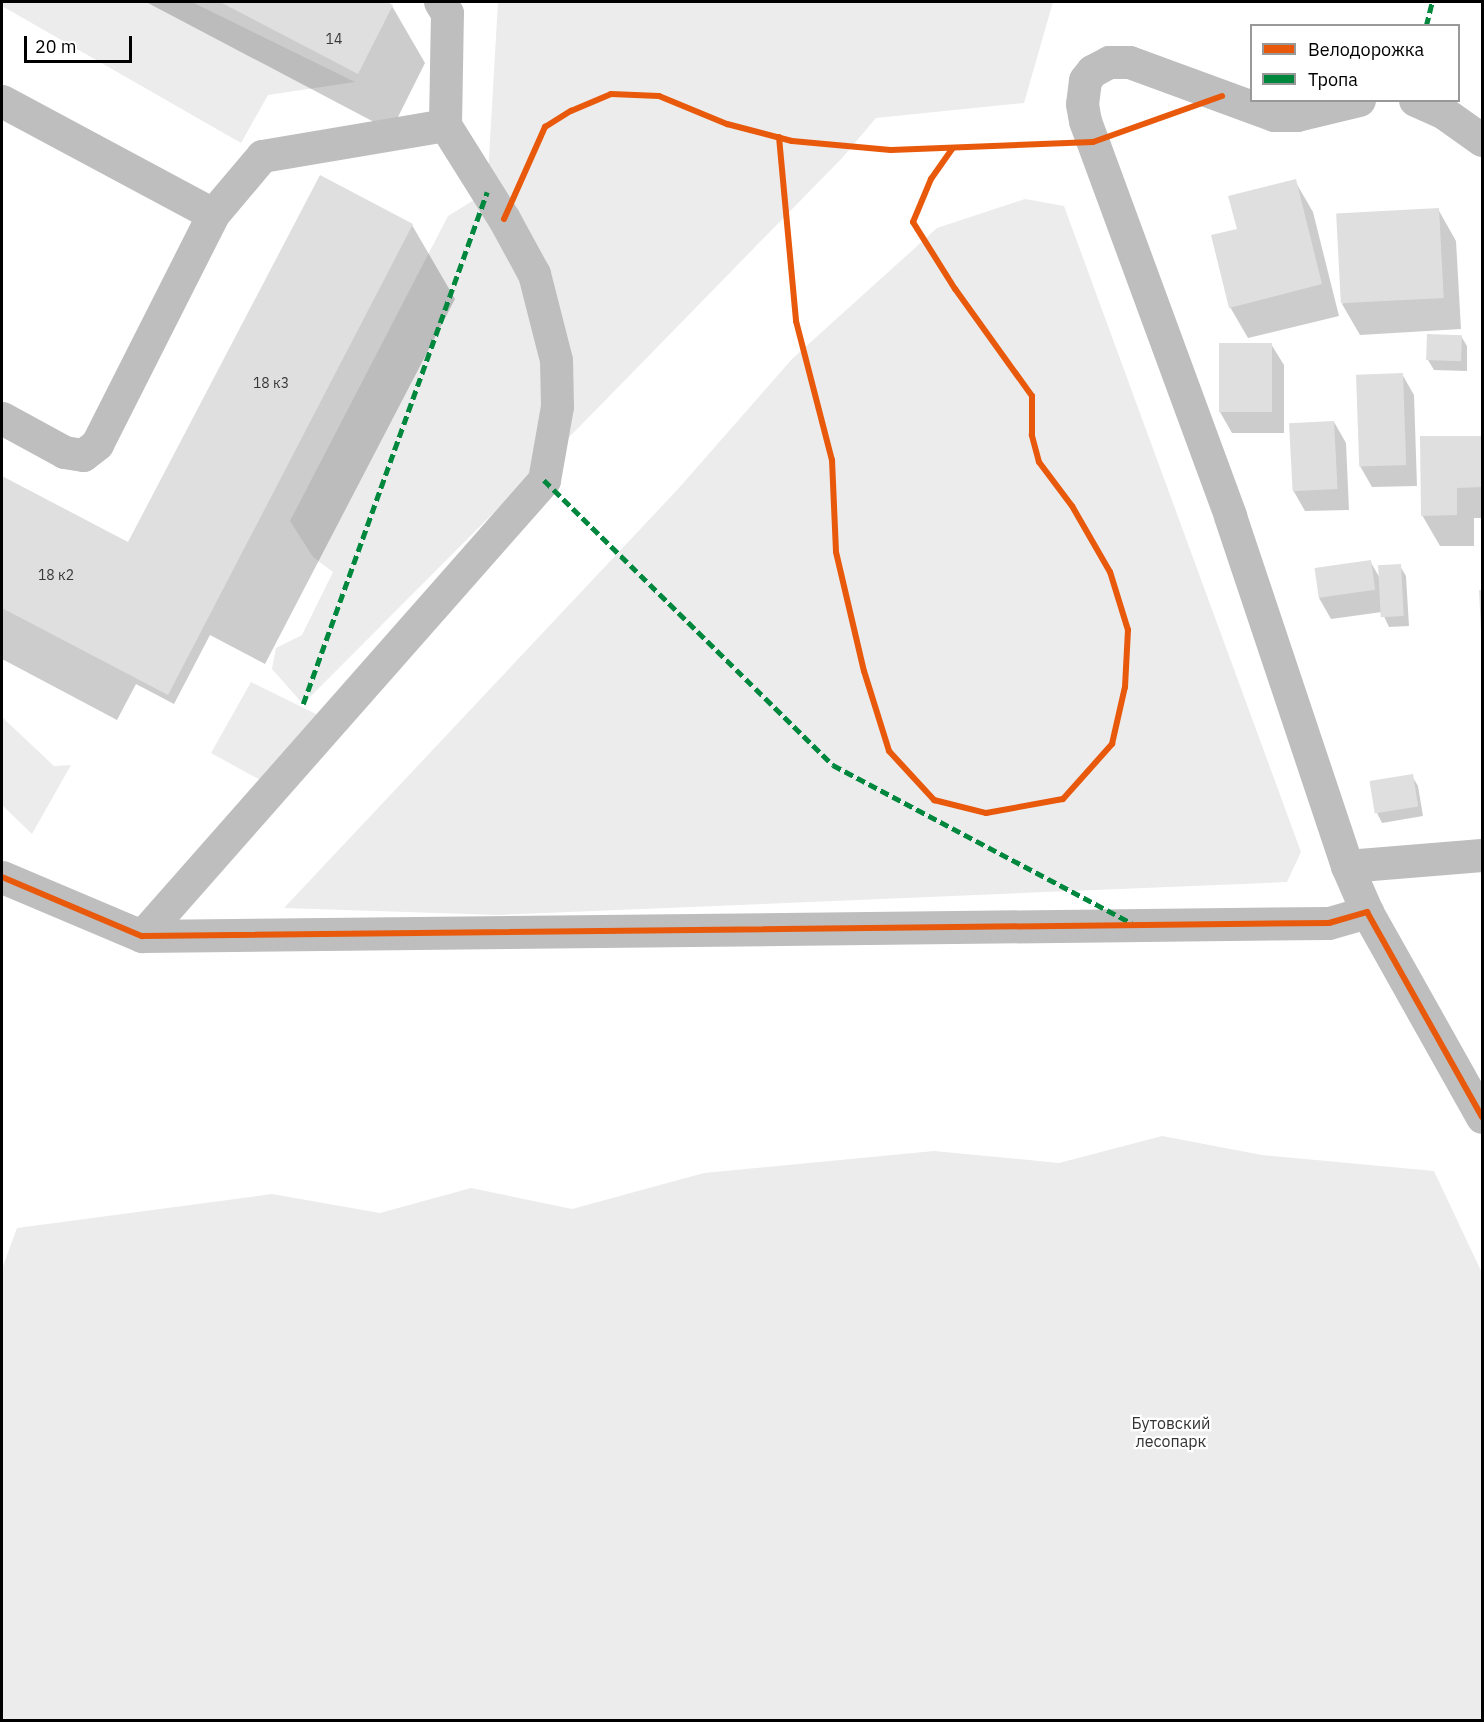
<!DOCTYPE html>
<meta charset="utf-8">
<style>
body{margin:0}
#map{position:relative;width:1484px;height:1722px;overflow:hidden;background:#fff;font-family:"IBM Plex Sans",sans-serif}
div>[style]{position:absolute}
.green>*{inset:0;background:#ececec}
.shadow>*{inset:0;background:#0003}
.building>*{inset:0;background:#dfdfdf;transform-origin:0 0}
.minor>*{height:33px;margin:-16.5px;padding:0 16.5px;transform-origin:16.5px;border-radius:16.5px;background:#bebebe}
.quiet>*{height:4.5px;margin-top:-2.25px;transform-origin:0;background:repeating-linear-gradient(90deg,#00873e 0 9px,transparent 0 13.5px)}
.cycleway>*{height:6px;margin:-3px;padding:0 3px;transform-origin:3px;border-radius:3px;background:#e8590c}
span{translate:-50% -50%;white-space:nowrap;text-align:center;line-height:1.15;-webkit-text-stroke:4.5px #fff;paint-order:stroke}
.number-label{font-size:14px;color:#383838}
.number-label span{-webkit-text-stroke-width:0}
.park-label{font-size:16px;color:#333}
.frame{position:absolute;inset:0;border:3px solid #000;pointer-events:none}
.legend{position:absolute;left:1250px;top:24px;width:210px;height:78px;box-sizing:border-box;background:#fff;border:2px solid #999;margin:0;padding:8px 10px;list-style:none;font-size:18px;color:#000}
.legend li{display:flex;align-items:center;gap:12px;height:30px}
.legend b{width:30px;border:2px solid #999}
.scale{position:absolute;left:24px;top:36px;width:108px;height:27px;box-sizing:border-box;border:3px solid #000;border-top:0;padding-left:8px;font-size:18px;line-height:21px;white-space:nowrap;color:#000;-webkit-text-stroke:4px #fff;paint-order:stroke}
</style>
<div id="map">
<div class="green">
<i style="clip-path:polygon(2px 2px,192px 2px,355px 82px,268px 95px,241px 143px,2px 6px)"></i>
<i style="clip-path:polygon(498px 2px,1053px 2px,1024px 103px,876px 118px,842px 158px,589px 417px,303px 704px,272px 669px,276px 648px,302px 635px,333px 572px,313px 557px,290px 521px,448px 216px,487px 192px)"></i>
<i style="clip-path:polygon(1025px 199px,1064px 206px,1301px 852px,1287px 882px,499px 915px,284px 908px,678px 489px,792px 359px,937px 228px)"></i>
<i style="clip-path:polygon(251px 682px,318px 715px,262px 781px,211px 753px)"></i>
<i style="clip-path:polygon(2px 717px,54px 766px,71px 765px,32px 834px,2px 805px)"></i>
<i style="clip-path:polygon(1162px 1136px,1262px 1155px,1434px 1171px,1482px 1273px,1482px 1720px,2px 1720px,2px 1269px,17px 1228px,272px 1194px,380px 1213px,471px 1188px,572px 1209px,704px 1173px,934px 1151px,1059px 1163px)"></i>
</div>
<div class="shadow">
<i style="clip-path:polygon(146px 2px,384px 2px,392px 6px,425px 63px,391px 131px)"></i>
<i style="clip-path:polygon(1295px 181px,1313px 212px,1339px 316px,1248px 338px,1230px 307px,1238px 230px)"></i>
<i style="clip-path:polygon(1438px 209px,1456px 241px,1461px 329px,1360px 335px,1342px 304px)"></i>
<i style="clip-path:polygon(412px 225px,455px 299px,265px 664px,210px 635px,174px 704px,136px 684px,117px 720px,2px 659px,2px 478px,129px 544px)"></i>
<i style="clip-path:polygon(1461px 336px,1467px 346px,1467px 371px,1434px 370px,1428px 360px)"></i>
<i style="clip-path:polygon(1271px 344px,1284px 365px,1284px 433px,1232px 433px,1220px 412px)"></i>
<i style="clip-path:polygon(1402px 374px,1414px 395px,1417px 486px,1372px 487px,1360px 466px)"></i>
<i style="clip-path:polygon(1334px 422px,1346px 443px,1349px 510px,1305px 511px,1293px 490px)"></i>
<i style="clip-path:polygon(1482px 437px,1482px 518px,1474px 518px,1474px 546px,1440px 546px,1422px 515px,1421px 438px)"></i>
<i style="clip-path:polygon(1370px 561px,1381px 580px,1400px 566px,1406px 576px,1409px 626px,1389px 627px,1382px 612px,1331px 619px,1319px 598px)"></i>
<i style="clip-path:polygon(1481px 591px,1482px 591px,1482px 647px)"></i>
<i style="clip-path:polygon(1412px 776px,1418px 786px,1423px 816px,1382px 823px,1377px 813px)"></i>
</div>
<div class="building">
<i style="clip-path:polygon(220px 2px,387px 2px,393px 5px,358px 74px)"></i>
<i style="clip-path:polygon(320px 175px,413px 224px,168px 695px,2px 608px,2px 476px,128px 542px)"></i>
<i style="clip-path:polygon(1296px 179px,1322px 284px,1229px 308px,1211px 235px,1237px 229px,1228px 196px)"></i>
<i style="left:1439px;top:208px;width:90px;height:103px;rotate:87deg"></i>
<i style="left:1427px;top:334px;width:35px;height:26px;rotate:2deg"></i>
<i style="left:1219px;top:343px;width:53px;height:69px"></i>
<i style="left:1403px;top:373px;width:92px;height:47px;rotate:88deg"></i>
<i style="left:1334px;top:421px;width:68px;height:45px;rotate:87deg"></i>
<i style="clip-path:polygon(1420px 436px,1482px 436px,1482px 487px,1457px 488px,1457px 515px,1421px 516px)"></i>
<i style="left:1371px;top:560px;width:30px;height:57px;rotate:82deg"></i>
<i style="left:1401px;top:564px;width:52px;height:23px;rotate:87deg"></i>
<i style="clip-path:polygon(1479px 590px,1482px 590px,1482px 631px,1481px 631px)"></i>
<i style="left:1413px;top:774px;width:33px;height:44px;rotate:81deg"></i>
</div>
<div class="minor">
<i style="left:1359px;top:100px;width:64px;rotate:166.4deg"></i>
<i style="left:1297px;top:115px;width:23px;rotate:180deg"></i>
<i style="left:1274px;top:115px;width:154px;rotate:-159.9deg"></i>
<i style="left:1129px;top:62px;width:20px;rotate:180deg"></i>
<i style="left:1109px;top:62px;width:19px;rotate:152deg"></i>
<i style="left:1092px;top:71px;width:11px;rotate:128deg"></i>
<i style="left:1085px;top:80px;width:24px;rotate:97deg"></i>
<i style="left:1082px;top:104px;width:17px;rotate:80deg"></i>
<i style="left:1085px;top:121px;width:421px;rotate:69.8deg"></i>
<i style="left:1230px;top:516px;width:369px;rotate:71.5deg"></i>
<i style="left:1347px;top:866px;width:50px;rotate:66.5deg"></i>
<i style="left:1415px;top:100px;width:32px;rotate:24deg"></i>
<i style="left:1444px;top:113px;width:47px;rotate:35.4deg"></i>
<i style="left:2px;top:101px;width:239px;rotate:28.2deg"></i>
<i style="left:213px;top:214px;width:76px;rotate:-49.8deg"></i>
<i style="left:262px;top:156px;width:186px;rotate:-9.6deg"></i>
<i style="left:2px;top:418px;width:71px;rotate:28.7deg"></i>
<i style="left:64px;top:452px;width:19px;rotate:9deg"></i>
<i style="left:83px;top:455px;width:18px;rotate:-38deg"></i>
<i style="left:97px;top:444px;width:258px;rotate:-63.2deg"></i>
<i style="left:1347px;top:866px;width:135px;rotate:-4.7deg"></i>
<i style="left:2px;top:877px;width:152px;rotate:22.9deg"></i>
<i style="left:142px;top:936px;width:1187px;rotate:-0.63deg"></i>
<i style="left:1329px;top:923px;width:40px;rotate:-16deg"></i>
<i style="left:1367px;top:912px;width:235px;rotate:60.7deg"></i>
<i style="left:142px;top:936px;width:608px;rotate:-48.6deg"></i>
<i style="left:544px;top:480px;width:75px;rotate:-80deg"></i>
<i style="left:557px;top:406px;width:46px;rotate:-91.2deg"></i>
<i style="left:556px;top:360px;width:89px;rotate:-104.3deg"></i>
<i style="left:534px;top:274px;width:63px;rotate:-118.6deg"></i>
<i style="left:504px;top:219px;width:111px;rotate:-122.1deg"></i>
<i style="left:445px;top:125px;width:112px;rotate:-89deg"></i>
<i style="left:447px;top:13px;width:13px;rotate:-122deg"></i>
</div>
<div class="quiet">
<i style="left:1426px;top:26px;width:25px;rotate:-76deg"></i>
<i style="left:544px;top:480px;width:406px;rotate:44.6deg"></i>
<i style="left:833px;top:765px;width:338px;rotate:27.9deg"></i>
<i style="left:303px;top:704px;width:544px;rotate:-70.23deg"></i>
</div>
<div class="cycleway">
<i style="left:779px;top:137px;width:185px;rotate:84.7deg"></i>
<i style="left:796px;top:321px;width:144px;rotate:75.5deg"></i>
<i style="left:832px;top:460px;width:92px;rotate:87.5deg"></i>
<i style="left:836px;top:552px;width:122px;rotate:76.8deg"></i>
<i style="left:864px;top:671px;width:84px;rotate:72.6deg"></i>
<i style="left:889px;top:751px;width:67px;rotate:47.4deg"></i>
<i style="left:934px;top:800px;width:54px;rotate:14deg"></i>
<i style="left:986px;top:813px;width:78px;rotate:-10.3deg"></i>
<i style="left:1063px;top:799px;width:74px;rotate:-48.3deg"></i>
<i style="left:1112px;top:744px;width:58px;rotate:-77.2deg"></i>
<i style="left:1125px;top:687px;width:57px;rotate:-87deg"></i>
<i style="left:1128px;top:630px;width:61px;rotate:-107.2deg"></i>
<i style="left:1110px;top:572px;width:76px;rotate:-119.9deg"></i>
<i style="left:1072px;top:506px;width:55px;rotate:-126.9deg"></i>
<i style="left:1039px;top:462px;width:28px;rotate:-105deg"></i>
<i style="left:1032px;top:435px;width:39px;rotate:-90deg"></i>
<i style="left:1032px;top:396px;width:132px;rotate:-125.7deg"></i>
<i style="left:955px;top:289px;width:79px;rotate:-122.1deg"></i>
<i style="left:913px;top:222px;width:47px;rotate:-67.3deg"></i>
<i style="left:931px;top:179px;width:37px;rotate:-55deg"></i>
<i style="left:504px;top:219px;width:101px;rotate:-66deg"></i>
<i style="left:545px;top:127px;width:31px;rotate:-32deg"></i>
<i style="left:571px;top:111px;width:43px;rotate:-23deg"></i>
<i style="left:611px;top:94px;width:48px;rotate:2.4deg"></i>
<i style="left:659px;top:96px;width:74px;rotate:22.4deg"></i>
<i style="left:727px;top:124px;width:67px;rotate:14.7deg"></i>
<i style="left:792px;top:141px;width:99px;rotate:5.2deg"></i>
<i style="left:891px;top:150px;width:202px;rotate:-2.3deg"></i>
<i style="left:1093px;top:142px;width:137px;rotate:-19.6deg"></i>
<i style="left:2px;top:877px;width:152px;rotate:22.9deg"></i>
<i style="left:142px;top:936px;width:1187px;rotate:-0.63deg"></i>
<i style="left:1329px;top:923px;width:40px;rotate:-16deg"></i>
<i style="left:1367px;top:912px;width:235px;rotate:60.7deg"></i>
</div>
<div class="number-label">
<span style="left:334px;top:39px">14</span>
<span style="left:271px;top:383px">18 к3</span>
<span style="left:56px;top:575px">18 к2</span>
</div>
<div class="park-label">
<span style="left:1171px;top:1432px">Бутовский<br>лесопарк</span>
</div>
<div class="frame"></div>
<ul class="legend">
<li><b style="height:8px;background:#e8590c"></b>Велодорожка</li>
<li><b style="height:8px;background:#00873e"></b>Тропа</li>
</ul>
<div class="scale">20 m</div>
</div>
